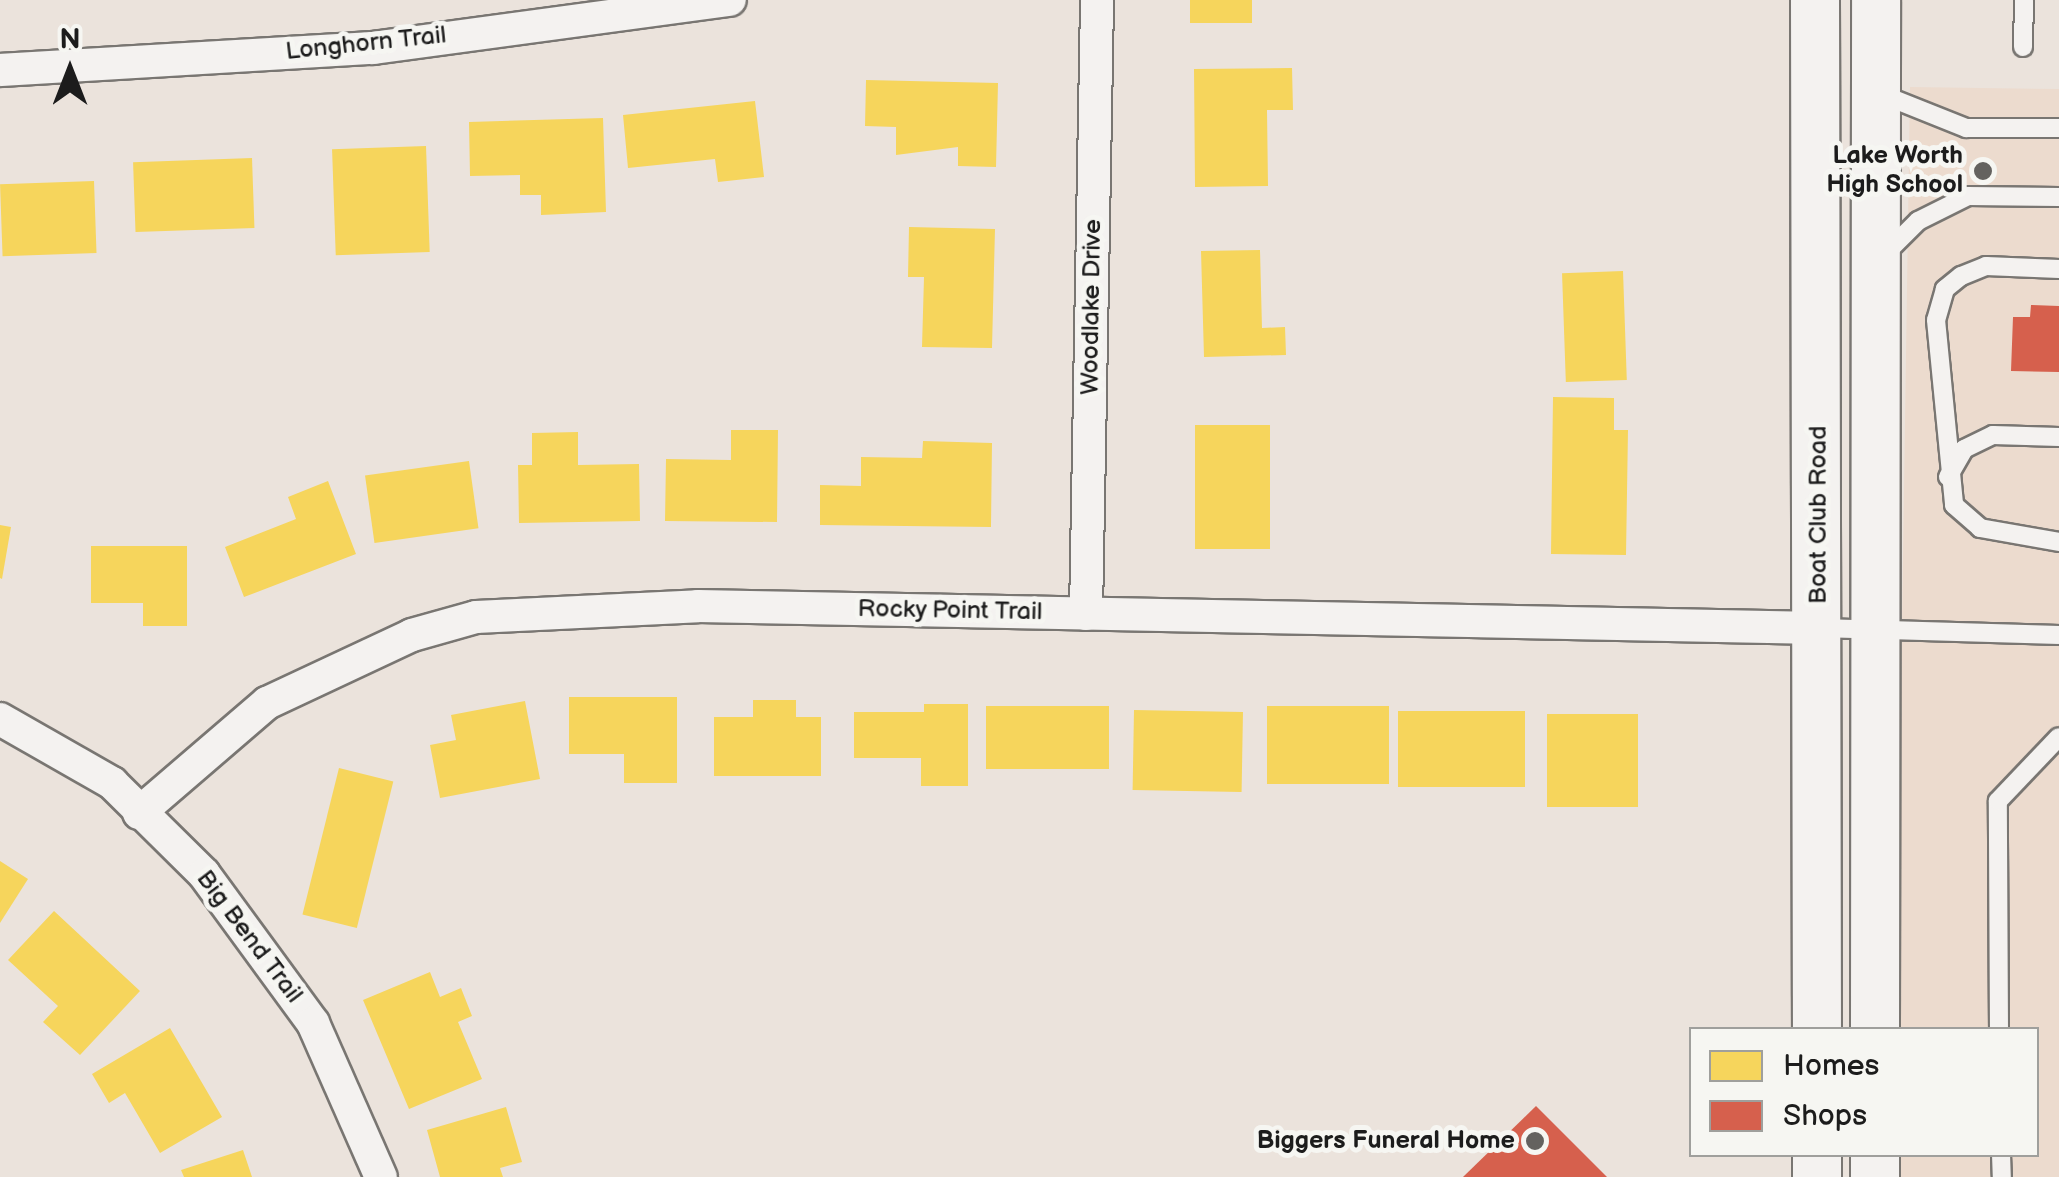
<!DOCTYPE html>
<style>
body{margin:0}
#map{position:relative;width:2059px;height:1177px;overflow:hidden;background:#ebe3dc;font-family:"Balsamiq Sans",sans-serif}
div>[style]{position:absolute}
.built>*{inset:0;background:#ecdbce}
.homes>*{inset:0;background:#f6d55c;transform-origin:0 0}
.shops>*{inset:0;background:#d6604d}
.roads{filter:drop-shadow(2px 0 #797672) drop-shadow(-2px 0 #797672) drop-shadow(0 2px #797672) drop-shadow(0 -2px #797672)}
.lane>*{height:18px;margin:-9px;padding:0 9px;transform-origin:9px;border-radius:9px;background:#f4f2f0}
.street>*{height:32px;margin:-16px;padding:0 16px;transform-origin:16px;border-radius:16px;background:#f4f2f0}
.secondary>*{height:48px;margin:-24px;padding:0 24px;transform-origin:24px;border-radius:24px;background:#f4f2f0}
.dots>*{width:28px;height:28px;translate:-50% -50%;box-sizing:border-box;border:5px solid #f6f6f2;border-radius:50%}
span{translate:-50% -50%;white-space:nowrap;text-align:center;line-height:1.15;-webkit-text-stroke:10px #f6f6f2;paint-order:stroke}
.street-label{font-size:25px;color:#1c1c1c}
.poi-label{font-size:25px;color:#1c1c1c;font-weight:700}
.right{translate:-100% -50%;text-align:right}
.legend{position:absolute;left:1689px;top:1027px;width:350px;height:130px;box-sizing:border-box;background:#f6f6f2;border:2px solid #9f9f9c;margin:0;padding:12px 18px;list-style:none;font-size:30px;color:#1c1c1c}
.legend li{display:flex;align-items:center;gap:20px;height:50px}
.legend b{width:50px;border:2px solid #9f9f9c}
.north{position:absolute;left:20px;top:20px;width:100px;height:100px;-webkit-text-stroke:8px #f6f6f2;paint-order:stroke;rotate:0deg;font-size:28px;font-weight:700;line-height:40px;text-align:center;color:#1c1c1c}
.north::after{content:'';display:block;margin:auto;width:35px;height:45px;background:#1c1c1c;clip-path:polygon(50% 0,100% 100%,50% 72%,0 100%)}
</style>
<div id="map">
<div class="built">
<i style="clip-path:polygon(1910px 87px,2059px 89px,2059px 1177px,1895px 1177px,1895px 1155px,2036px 1154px,2036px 1030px,1896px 1029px)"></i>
</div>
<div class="homes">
<i style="left:1190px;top:0;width:62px;height:23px"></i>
<i style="clip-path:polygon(1292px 68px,1293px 110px,1267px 110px,1268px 186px,1195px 187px,1194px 69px)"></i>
<i style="clip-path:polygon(866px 80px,998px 83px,996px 167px,958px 166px,958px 147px,896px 155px,896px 127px,865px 126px)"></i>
<i style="clip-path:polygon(755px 101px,764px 177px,718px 182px,715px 159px,628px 168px,623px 115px)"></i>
<i style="clip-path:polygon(603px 118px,606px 212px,541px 215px,541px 195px,520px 195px,520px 175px,470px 176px,469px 122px)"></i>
<i style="left:426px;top:146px;width:106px;height:94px;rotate:88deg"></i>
<i style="left:252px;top:158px;width:70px;height:119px;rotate:88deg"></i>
<i style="left:94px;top:181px;width:72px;height:94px;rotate:88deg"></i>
<i style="clip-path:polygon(909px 227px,995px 229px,992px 348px,922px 347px,924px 277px,908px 277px)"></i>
<i style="clip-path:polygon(1260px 250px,1262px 328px,1285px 327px,1286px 355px,1204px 357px,1201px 251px)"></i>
<i style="left:1623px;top:271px;width:109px;height:61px;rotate:88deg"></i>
<i style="clip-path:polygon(1553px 397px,1614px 398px,1614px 430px,1628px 430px,1626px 555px,1551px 554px)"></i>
<i style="left:1270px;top:425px;width:124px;height:75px;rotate:90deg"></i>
<i style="clip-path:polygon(731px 430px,778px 430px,777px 522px,665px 521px,666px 459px,731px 460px)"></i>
<i style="clip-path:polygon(578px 432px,578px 465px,639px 464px,640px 521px,519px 523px,518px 465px,532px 465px,532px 433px)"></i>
<i style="clip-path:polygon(923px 441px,992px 443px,991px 527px,820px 525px,820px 485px,861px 486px,861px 457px,922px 458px)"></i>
<i style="left:469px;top:461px;width:68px;height:105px;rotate:82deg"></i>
<i style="clip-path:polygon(328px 481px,356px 554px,244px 597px,225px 547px,296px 519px,288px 497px)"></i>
<i style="clip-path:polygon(0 525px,11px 527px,2px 579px,0 578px)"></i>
<i style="clip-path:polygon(91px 546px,187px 546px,187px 626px,143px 626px,143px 603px,91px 603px)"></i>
<i style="clip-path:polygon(569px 697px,677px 697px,677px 783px,624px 783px,624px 754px,569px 754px)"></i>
<i style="clip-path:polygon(753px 700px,796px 700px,796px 717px,821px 717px,821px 776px,714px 776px,714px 717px,753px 717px)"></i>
<i style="clip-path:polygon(525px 701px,540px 779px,440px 798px,430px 745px,456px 740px,451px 715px)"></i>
<i style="clip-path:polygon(924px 704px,968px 704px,968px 786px,921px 786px,921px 758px,854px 758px,854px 712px,924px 712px)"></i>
<i style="left:986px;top:706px;width:123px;height:63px"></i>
<i style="left:1267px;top:706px;width:122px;height:78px"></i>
<i style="left:1134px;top:710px;width:109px;height:80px;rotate:1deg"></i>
<i style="left:1398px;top:711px;width:127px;height:76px"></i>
<i style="left:1547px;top:714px;width:91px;height:93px"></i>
<i style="left:339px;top:768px;width:56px;height:151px;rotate:14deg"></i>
<i style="clip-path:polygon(0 861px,28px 879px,0 923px)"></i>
<i style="clip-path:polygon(54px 911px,140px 991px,80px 1055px,43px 1022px,58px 1006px,8px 960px)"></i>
<i style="clip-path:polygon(430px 972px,440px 997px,461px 988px,472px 1016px,458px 1022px,482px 1079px,409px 1109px,363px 1000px)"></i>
<i style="clip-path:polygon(170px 1028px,222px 1117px,160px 1153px,125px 1093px,109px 1103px,92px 1074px)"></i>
<i style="clip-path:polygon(506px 1107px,522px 1162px,500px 1168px,503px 1177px,440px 1177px,427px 1130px)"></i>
<i style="clip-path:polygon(243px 1150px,252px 1177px,184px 1177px,181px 1170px)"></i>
</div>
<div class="shops">
<i style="clip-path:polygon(2031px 305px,2059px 306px,2059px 372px,2011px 371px,2013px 317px,2030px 317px)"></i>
<i style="clip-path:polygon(1536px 1106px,1607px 1177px,1463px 1177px)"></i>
</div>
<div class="roads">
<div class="lane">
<i style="left:2023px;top:47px;width:47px;rotate:-88.8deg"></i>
<i style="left:1881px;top:94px;width:92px;rotate:21.8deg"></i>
<i style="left:1966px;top:128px;width:93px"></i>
<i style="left:1884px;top:255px;width:48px;rotate:-45deg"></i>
<i style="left:1918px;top:221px;width:56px;rotate:-26.6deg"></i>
<i style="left:1968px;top:196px;width:91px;rotate:0.6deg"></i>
<i style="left:2059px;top:269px;width:73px;rotate:-177.6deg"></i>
<i style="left:1986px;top:266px;width:27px;rotate:158deg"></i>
<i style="left:1961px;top:276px;width:21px;rotate:141deg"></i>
<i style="left:1945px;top:289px;width:32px;rotate:106deg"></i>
<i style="left:1936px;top:320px;width:186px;rotate:84.4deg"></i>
<i style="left:1954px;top:505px;width:35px;rotate:41deg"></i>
<i style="left:1980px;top:528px;width:80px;rotate:10deg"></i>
<i style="left:1948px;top:477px;width:32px;rotate:-60deg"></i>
<i style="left:1964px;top:449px;width:32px;rotate:-26deg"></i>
<i style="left:1993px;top:435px;width:66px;rotate:1.7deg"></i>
<i style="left:1820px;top:628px;width:239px;rotate:1.7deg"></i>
<i style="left:1999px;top:1030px;width:229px;rotate:-90.3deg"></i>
<i style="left:1998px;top:801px;width:88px;rotate:-46.4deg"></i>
<i style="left:2001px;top:1154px;width:23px;rotate:88deg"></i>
</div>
<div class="street">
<i style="left:0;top:70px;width:374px;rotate:-3.4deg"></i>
<i style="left:373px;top:48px;width:360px;rotate:-7.7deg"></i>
<i style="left:1086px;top:614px;width:614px;rotate:-88.97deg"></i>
<i style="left:0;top:719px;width:129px;rotate:29.7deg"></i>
<i style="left:112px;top:783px;width:129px;rotate:44.7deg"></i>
<i style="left:204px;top:874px;width:185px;rotate:53.8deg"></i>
<i style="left:313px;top:1023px;width:168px;rotate:66.2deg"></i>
<i style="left:139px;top:813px;width:169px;rotate:-40.7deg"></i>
<i style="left:267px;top:703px;width:160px;rotate:-25.1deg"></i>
<i style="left:412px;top:635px;width:66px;rotate:-15.7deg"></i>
<i style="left:476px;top:617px;width:222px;rotate:-2.8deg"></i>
<i style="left:698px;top:606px;width:1121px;rotate:1.12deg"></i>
</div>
<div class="secondary">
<i style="left:1815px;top:0;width:1030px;rotate:89.89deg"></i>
<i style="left:1875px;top:1030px;width:1030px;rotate:-89.94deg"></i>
<i style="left:1817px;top:1154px;width:23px;rotate:90deg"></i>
<i style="left:1875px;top:1154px;width:23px;rotate:90deg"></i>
</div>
</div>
<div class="dots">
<i style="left:1983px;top:171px;background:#64625f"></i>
<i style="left:1535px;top:1141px;background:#64625f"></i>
</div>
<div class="street-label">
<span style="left:366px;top:44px;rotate:-6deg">Longhorn Trail</span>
<span style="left:1092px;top:307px;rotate:-89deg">Woodlake Drive</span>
<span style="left:1819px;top:515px;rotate:-90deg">Boat Club Road</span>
<span style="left:950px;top:611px;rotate:1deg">Rocky Point Trail</span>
<span style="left:249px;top:937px;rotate:53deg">Big Bend Trail</span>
</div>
<div class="poi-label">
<span class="right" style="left:1963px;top:171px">Lake Worth<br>High School</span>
<span class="right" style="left:1515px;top:1141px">Biggers Funeral Home</span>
</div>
<ul class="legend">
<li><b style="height:28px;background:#f6d55c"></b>Homes</li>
<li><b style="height:28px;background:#d6604d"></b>Shops</li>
</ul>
<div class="north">N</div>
</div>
